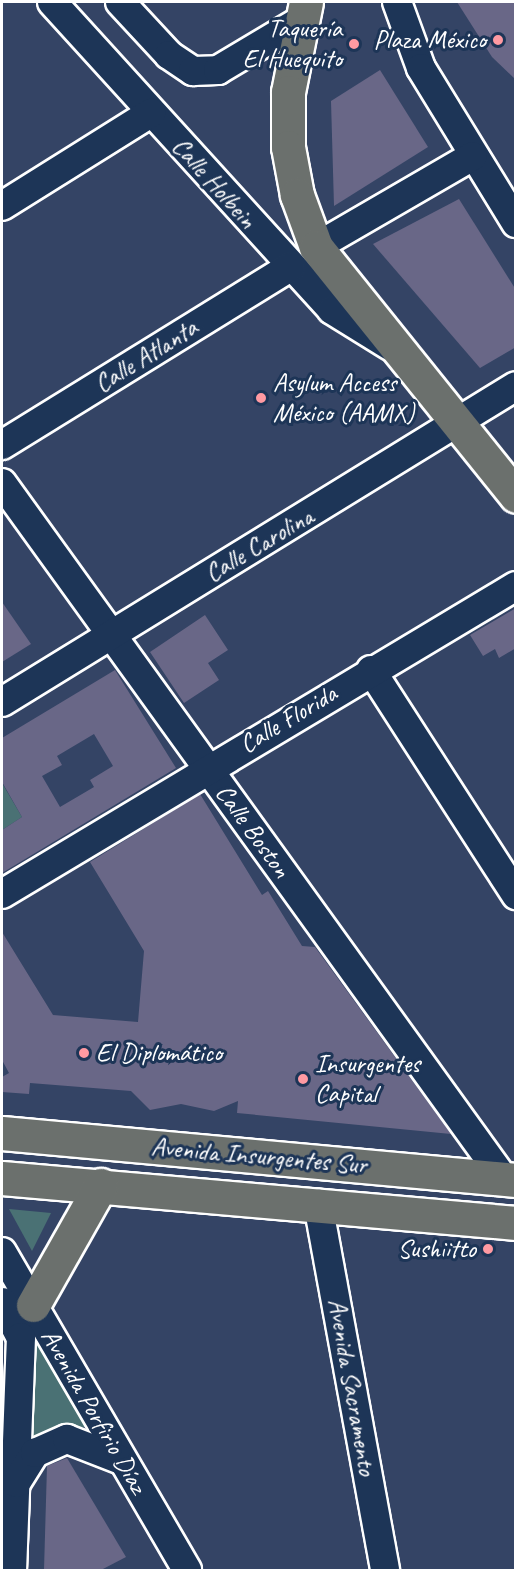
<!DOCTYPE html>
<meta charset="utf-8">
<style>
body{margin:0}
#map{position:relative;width:517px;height:1572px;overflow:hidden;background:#344465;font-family:Caveat,sans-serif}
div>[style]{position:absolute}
.green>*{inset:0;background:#4a7174}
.building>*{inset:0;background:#696787}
.roads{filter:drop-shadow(2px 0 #fff) drop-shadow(-2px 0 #fff) drop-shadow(0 2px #fff) drop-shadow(0 -2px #fff)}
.minor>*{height:28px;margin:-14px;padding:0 14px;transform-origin:14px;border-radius:14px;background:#1d3557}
.major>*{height:33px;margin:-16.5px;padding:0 16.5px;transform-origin:16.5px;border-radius:16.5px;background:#6b706d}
.dots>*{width:16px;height:16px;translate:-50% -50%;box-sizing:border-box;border:3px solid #1d3557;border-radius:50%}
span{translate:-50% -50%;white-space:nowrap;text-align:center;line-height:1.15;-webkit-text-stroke:6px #1d3557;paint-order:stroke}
.poi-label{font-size:26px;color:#fff}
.right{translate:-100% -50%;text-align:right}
.left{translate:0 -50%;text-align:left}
.street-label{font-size:26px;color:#fff}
.frame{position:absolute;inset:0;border:3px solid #fff;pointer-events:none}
</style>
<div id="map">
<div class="green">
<i style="clip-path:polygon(2px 783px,22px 817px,2px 830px)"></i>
<i style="clip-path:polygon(9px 1209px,51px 1213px,32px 1251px)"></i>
<i style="clip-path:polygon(33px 1335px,86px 1427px,54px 1429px,30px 1443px)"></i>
</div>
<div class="building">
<i style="clip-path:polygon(457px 2px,516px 2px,516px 80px,492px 57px)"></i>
<i style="clip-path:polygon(380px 70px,428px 147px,334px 206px,331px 101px)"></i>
<i style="clip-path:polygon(459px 199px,516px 290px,516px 347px,480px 368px,373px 244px)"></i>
<i style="clip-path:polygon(2px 602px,31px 644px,2px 662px)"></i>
<i style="clip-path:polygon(516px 608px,516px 648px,499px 658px,495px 649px,483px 656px,470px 635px)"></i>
<i style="clip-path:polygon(205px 615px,228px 650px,208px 663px,219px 680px,184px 703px,150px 652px)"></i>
<i style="clip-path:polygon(evenodd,115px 670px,176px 768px,2px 873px,2px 830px,22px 817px,2px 782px,2px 738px,115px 670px,94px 734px,113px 766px,90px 780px,94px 787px,60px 807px,42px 776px,62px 765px,57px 756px,94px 734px)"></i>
<i style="clip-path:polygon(200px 794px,262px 895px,268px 891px,302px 946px,315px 947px,451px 1134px,237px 1113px,238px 1101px,214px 1111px,181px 1104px,150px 1110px,131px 1091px,30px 1083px,29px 1094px,2px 1092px,2px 1077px,9px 1073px,2px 1060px,2px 932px,53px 1015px,138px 1022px,144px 951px,90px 862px)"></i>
<i style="clip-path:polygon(67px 1458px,126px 1557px,101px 1570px,44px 1570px,47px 1466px)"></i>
</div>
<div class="roads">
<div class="minor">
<i style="left:52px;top:2px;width:416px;rotate:47.7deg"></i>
<i style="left:332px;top:310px;width:68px;rotate:31.8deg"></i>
<i style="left:120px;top:2px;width:72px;rotate:47.2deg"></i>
<i style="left:169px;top:55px;width:29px;rotate:34deg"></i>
<i style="left:193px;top:71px;width:25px;rotate:-2deg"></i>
<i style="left:218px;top:70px;width:98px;rotate:-30.8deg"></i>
<i style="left:397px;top:2px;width:70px;rotate:70deg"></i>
<i style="left:421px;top:68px;width:182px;rotate:58.5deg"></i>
<i style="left:2px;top:206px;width:176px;rotate:-32deg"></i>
<i style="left:316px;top:247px;width:181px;rotate:-30.1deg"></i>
<i style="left:2px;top:445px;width:339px;rotate:-31.7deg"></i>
<i style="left:2px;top:483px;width:858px;rotate:54.2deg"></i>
<i style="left:371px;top:670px;width:268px;rotate:57.2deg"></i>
<i style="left:2px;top:702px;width:603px;rotate:-31.58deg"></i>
<i style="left:2px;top:894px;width:599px;rotate:-30.93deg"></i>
<i style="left:318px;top:1204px;width:372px;rotate:79.6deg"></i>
<i style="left:2px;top:1252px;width:368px;rotate:59.8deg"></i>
<i style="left:2px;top:1302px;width:40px;rotate:62deg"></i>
<i style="left:21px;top:1337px;width:233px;rotate:92.2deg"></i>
<i style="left:16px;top:1483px;width:36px;rotate:-58deg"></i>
<i style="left:35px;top:1453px;width:35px;rotate:-24deg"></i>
<i style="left:67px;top:1439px;width:58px;rotate:21.3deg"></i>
</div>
<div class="major">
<i style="left:306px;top:2px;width:92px;rotate:101.3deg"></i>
<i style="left:288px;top:92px;width:55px;rotate:90deg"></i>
<i style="left:288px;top:147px;width:49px;rotate:79.4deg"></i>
<i style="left:297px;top:195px;width:55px;rotate:69.9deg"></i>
<i style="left:316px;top:247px;width:319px;rotate:51.2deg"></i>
<i style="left:2px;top:1133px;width:516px;rotate:5.22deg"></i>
<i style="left:2px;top:1178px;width:516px;rotate:5deg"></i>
<i style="left:33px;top:1305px;width:138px;rotate:-60.5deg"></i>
</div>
</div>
<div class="dots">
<i style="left:498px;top:40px;background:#ff9aa2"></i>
<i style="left:354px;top:44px;background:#ff9aa2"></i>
<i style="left:261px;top:398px;background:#ff9aa2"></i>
<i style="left:84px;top:1053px;background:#ff9aa2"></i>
<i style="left:303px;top:1079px;background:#ff9aa2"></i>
<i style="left:488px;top:1249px;background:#ff9aa2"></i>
</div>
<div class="poi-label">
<span class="right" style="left:342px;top:44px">Taquería<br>El Huequito</span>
<span class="right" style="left:486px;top:40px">Plaza México</span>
<span class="left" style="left:273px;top:398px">Asylum Access<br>México (AAMX)</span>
<span class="left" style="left:96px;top:1053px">El Diplomático</span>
<span class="left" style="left:315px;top:1079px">Insurgentes<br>Capital</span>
<span class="right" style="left:476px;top:1249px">Sushiitto</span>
</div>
<div class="street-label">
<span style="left:214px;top:183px;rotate:48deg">Calle Holbein</span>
<span style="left:146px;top:356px;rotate:-32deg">Calle Atlanta</span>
<span style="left:259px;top:545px;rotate:-31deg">Calle Carolina</span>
<span style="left:288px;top:719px;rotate:-31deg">Calle Florida</span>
<span style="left:253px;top:831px;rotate:54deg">Calle Boston</span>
<span style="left:259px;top:1156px;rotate:5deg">Avenida Insurgentes Sur</span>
<span style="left:352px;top:1387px;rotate:80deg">Avenida Sacramento</span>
<span style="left:94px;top:1411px;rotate:60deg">Avenida Porfirio Díaz</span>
</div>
<div class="frame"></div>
</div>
